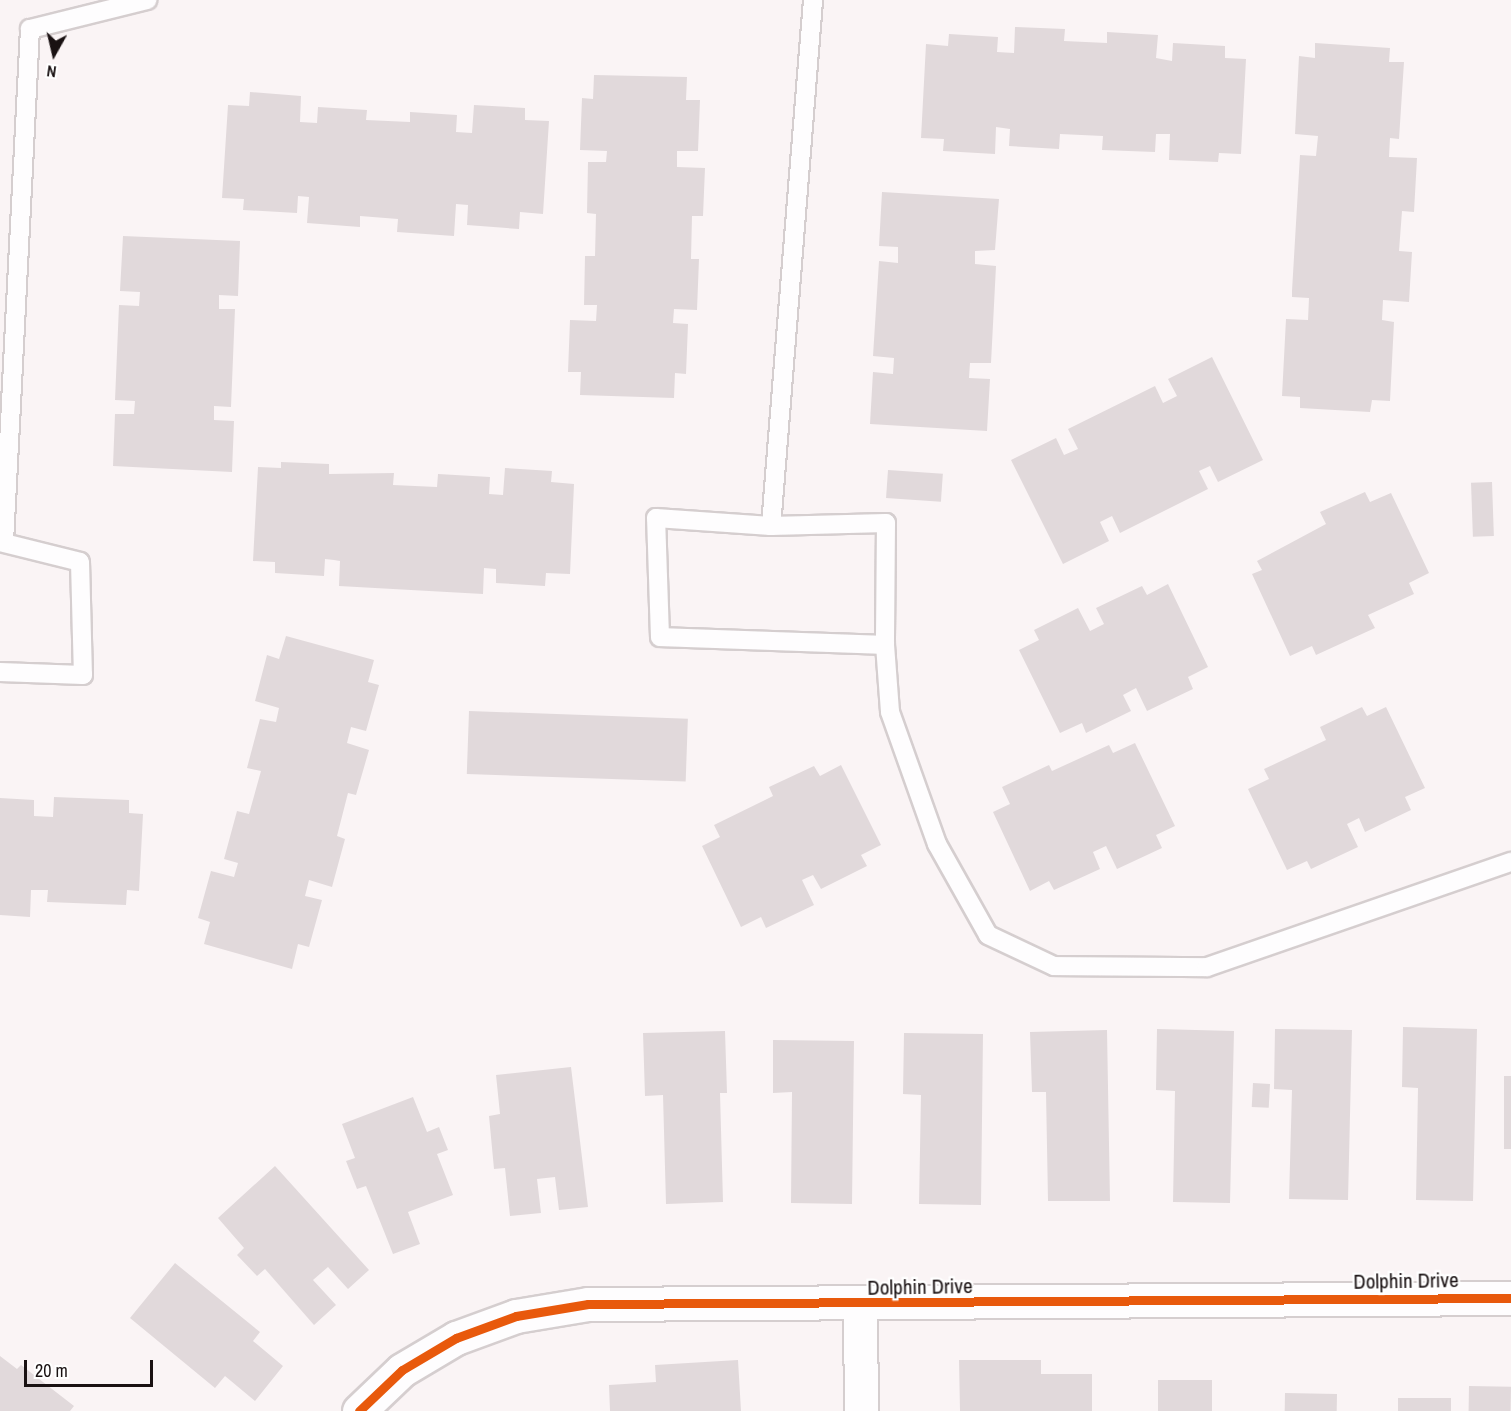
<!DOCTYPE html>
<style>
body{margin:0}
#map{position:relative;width:1511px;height:1411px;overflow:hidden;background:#faf4f5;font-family:"Archivo Narrow",sans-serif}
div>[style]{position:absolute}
.building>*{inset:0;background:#e1d9db;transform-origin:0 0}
.roads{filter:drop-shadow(2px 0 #d5cecf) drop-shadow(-2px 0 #d5cecf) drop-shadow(0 2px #d5cecf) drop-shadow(0 -2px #d5cecf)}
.service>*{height:18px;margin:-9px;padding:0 9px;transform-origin:9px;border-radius:9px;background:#fefdfe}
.minor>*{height:33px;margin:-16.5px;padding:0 16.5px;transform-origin:16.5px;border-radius:16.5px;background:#fefdfe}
.cycleway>*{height:9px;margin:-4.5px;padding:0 4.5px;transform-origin:4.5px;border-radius:4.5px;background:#e8590c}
span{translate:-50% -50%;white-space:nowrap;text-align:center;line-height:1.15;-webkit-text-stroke:4.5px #fff;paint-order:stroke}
.street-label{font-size:21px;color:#191112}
.north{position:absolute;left:24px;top:24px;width:60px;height:60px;-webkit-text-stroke:4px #fff;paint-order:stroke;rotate:188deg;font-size:16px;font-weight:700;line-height:24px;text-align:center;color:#191112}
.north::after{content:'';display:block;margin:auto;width:21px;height:27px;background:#191112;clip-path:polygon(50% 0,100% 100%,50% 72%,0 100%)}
.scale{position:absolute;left:24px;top:1360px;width:129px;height:27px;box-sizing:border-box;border:3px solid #191112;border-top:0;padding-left:8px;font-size:18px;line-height:21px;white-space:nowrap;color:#191112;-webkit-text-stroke:4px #fff;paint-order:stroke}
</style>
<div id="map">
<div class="building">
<i style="clip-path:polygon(1015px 27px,1065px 29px,1064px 41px,1107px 43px,1107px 32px,1158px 35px,1156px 58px,1172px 61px,1173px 43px,1225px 46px,1225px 58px,1246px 59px,1241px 154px,1219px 153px,1218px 162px,1169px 160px,1170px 134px,1156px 134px,1155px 152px,1102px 150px,1103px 136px,1060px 134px,1059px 149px,1009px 146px,1010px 129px,996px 127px,995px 154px,943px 151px,944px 139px,921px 138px,926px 44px,948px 46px,949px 34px,998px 37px,997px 52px,1014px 53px)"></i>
<i style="clip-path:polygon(1315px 43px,1390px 48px,1389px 62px,1404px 62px,1399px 139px,1390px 138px,1389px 157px,1417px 158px,1414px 212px,1402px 211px,1399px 251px,1412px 252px,1409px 302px,1383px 300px,1382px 320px,1394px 322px,1390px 401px,1372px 400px,1370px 412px,1300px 408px,1300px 397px,1282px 396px,1286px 319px,1308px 320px,1309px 298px,1292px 297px,1292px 291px,1300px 155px,1316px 156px,1318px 136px,1295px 134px,1299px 56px,1315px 58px)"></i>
<i style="clip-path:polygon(594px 75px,687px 77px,686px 100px,700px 100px,698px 151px,677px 151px,677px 167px,705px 168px,703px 216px,692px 216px,691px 259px,699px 259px,697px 310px,674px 309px,673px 323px,688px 324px,686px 374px,675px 373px,674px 398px,580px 395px,581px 372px,568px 372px,570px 320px,596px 321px,597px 305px,584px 305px,585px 256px,595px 256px,596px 214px,587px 213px,588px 162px,606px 162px,607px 151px,580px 150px,582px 98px,593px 99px)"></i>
<i style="clip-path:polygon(250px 92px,301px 96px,300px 122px,317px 123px,318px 107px,367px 110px,366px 120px,410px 122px,410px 112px,457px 115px,456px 132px,472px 133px,474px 105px,525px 108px,525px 120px,549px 121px,543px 214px,520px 212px,519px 229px,467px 225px,468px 205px,456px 204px,454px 236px,397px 232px,398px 219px,360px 216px,360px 227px,307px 223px,309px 197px,298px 196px,297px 213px,243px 210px,244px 199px,222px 198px,228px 105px,249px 106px)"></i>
<i style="clip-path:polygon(882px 192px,999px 199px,995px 250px,975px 251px,975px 264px,996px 266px,991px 363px,970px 363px,969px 378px,990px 379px,987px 431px,870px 424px,873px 372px,893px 374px,894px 358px,873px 356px,879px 261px,898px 263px,898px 247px,879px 246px)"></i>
<i style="clip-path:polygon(123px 236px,240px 241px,238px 296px,219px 295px,219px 309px,235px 309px,231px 407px,214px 406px,214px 420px,234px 421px,232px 472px,113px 466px,115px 414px,134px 414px,135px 401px,115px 400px,119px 305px,139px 306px,140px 292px,120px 291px)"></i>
<i style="clip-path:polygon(1212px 357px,1263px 460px,1218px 482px,1210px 466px,1199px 471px,1208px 489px,1120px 533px,1112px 516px,1100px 522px,1109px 541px,1063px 564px,1011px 460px,1056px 438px,1064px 455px,1078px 449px,1068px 429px,1155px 386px,1163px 403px,1177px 396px,1168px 379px)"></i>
<i style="clip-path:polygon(281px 462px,329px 464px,329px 474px,394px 473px,393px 485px,437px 487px,438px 474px,490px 477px,489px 494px,503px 495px,505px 468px,552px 471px,551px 482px,574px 484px,570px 574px,546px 573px,545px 586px,496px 583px,496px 569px,484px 568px,483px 594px,339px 586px,340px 561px,334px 560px,325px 559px,324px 576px,275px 573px,275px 562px,253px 561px,258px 467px,281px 468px)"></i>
<i style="left:888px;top:470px;width:55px;height:28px;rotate:4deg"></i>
<i style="left:1492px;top:482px;width:54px;height:21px;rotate:88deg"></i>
<i style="clip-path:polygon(1365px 492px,1370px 502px,1391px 493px,1429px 573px,1409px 583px,1414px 594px,1368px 615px,1375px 628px,1316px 655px,1312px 646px,1290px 656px,1252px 574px,1262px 570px,1257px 561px,1326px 524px,1320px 512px)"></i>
<i style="clip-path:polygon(1168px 584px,1208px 667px,1188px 677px,1193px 689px,1147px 711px,1136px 688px,1123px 695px,1131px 711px,1086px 733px,1082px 723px,1060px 733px,1019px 650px,1039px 640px,1034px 630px,1078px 608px,1090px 631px,1104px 624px,1096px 608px,1142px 586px,1147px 595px)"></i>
<i style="clip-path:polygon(286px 636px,374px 660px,368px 682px,379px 685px,366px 731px,351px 727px,347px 743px,369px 750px,356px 795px,348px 793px,337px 836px,345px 839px,332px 887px,309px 880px,305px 896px,322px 900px,309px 947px,298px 944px,292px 969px,204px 944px,210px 922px,198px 918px,211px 871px,234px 877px,238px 863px,224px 859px,237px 811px,249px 814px,261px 771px,247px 768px,260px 719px,276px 722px,279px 708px,255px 701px,267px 655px,279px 659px)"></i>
<i style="clip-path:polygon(1362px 707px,1367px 716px,1386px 707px,1425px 788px,1405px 797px,1411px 810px,1365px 832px,1359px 818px,1347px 824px,1358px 847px,1311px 869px,1307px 861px,1287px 870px,1248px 789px,1269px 779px,1264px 769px,1326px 740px,1320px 727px)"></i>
<i style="left:469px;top:711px;width:219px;height:63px;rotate:2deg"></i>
<i style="clip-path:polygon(1135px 743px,1175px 826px,1156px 835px,1162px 848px,1117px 869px,1106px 846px,1093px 852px,1100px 869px,1054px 890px,1049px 881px,1030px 891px,993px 812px,1010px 804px,1002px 787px,1049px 765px,1052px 771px,1109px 745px,1113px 753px)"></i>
<i style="clip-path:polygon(841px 765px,881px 845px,861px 855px,867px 866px,821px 889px,813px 875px,802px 880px,814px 905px,766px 928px,761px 917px,741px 927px,702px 846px,720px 837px,714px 825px,773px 796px,769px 787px,814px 766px,820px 776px)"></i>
<i style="clip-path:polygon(54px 797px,129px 800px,129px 813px,143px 814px,139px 891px,127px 890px,126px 905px,47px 902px,48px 890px,31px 890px,30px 917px,0 915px,0 798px,34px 800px,34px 816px,53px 817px)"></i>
<i style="clip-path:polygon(1403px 1027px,1477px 1029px,1473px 1201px,1416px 1200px,1418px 1088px,1402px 1087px)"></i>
<i style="clip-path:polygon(1157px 1029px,1234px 1031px,1230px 1203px,1173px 1202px,1175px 1091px,1156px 1090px)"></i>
<i style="clip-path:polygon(1275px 1029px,1352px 1030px,1348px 1200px,1289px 1199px,1292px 1090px,1274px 1089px)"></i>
<i style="clip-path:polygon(1107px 1030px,1110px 1201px,1048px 1201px,1046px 1092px,1032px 1092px,1030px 1032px)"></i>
<i style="clip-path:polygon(725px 1031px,727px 1093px,720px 1093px,723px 1202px,666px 1204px,663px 1095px,645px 1096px,643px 1033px)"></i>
<i style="clip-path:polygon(904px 1033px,983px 1034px,981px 1205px,919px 1204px,921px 1095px,903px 1094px)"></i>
<i style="clip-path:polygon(773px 1040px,854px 1041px,852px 1204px,791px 1203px,792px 1092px,773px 1093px)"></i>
<i style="clip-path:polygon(571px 1067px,588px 1207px,559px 1210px,555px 1177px,537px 1179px,541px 1213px,510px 1216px,505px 1168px,494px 1169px,489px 1116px,500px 1114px,496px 1075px)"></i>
<i style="left:1504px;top:1076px;width:7px;height:73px"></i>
<i style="left:1253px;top:1083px;width:17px;height:24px;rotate:3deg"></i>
<i style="clip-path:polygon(413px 1097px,427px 1132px,439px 1127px,448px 1150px,437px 1154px,453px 1195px,408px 1212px,420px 1244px,393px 1254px,366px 1186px,357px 1189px,346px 1161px,355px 1158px,342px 1124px)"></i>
<i style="clip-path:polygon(275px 1166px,369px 1270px,348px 1289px,328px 1267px,313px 1280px,336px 1305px,314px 1325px,265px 1269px,257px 1276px,237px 1255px,244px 1248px,218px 1218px)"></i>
<i style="clip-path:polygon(175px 1263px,260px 1332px,253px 1341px,283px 1366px,255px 1401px,225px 1376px,215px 1388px,130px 1318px)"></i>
<i style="clip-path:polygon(0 1356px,17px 1369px,21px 1365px,74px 1406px,70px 1411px,0 1411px)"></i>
<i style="clip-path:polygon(738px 1360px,741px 1411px,610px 1411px,609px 1385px,656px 1382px,655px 1365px)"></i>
<i style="clip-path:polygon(959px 1360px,1041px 1360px,1041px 1374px,1092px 1374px,1092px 1411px,960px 1411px)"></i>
<i style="left:1158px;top:1380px;width:54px;height:31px"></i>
<i style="left:1469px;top:1386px;width:42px;height:25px;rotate:1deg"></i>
<i style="left:1285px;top:1393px;width:52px;height:18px;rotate:1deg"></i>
<i style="left:1451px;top:1398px;width:13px;height:53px;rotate:90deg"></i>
</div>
<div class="roads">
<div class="service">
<i style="left:771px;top:526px;width:528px;rotate:-85.43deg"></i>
<i style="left:0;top:542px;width:82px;rotate:14deg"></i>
<i style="left:80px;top:562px;width:113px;rotate:88.5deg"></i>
<i style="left:83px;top:675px;width:83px;rotate:-177.9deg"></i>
<i style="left:4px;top:542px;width:514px;rotate:-87.1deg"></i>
<i style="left:30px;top:29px;width:121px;rotate:-13.9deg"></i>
<i style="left:885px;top:645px;width:225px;rotate:-178deg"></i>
<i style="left:660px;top:637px;width:119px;rotate:-91.9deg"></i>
<i style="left:656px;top:518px;width:115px;rotate:4deg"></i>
<i style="left:771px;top:526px;width:115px;rotate:-1.5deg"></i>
<i style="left:886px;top:523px;width:122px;rotate:90.5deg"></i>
<i style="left:885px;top:645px;width:67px;rotate:85.7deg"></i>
<i style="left:890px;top:712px;width:140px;rotate:70.4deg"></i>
<i style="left:937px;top:844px;width:104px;rotate:60.7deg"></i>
<i style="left:988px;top:935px;width:73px;rotate:25.2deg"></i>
<i style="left:1054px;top:966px;width:153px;rotate:0.4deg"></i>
<i style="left:1207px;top:967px;width:322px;rotate:-19.1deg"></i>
</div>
<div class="minor">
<i style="left:860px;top:1305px;width:106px;rotate:89.5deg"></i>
<i style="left:359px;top:1411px;width:59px;rotate:-43.6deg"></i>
<i style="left:402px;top:1370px;width:63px;rotate:-30.7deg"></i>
<i style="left:456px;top:1338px;width:64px;rotate:-20.1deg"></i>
<i style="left:516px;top:1316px;width:73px;rotate:-9.5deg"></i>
<i style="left:588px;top:1304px;width:923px;rotate:-0.37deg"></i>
</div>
</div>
<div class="cycleway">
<i style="left:359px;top:1411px;width:59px;rotate:-43.6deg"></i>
<i style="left:402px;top:1370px;width:63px;rotate:-30.7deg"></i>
<i style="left:456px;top:1338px;width:64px;rotate:-20.1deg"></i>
<i style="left:516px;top:1316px;width:73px;rotate:-9.5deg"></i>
<i style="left:588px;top:1304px;width:923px;rotate:-0.37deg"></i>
</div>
<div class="street-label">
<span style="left:1406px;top:1281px;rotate:-1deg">Dolphin Drive</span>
<span style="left:920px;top:1287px;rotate:-1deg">Dolphin Drive</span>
</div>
<div class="north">N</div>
<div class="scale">20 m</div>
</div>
